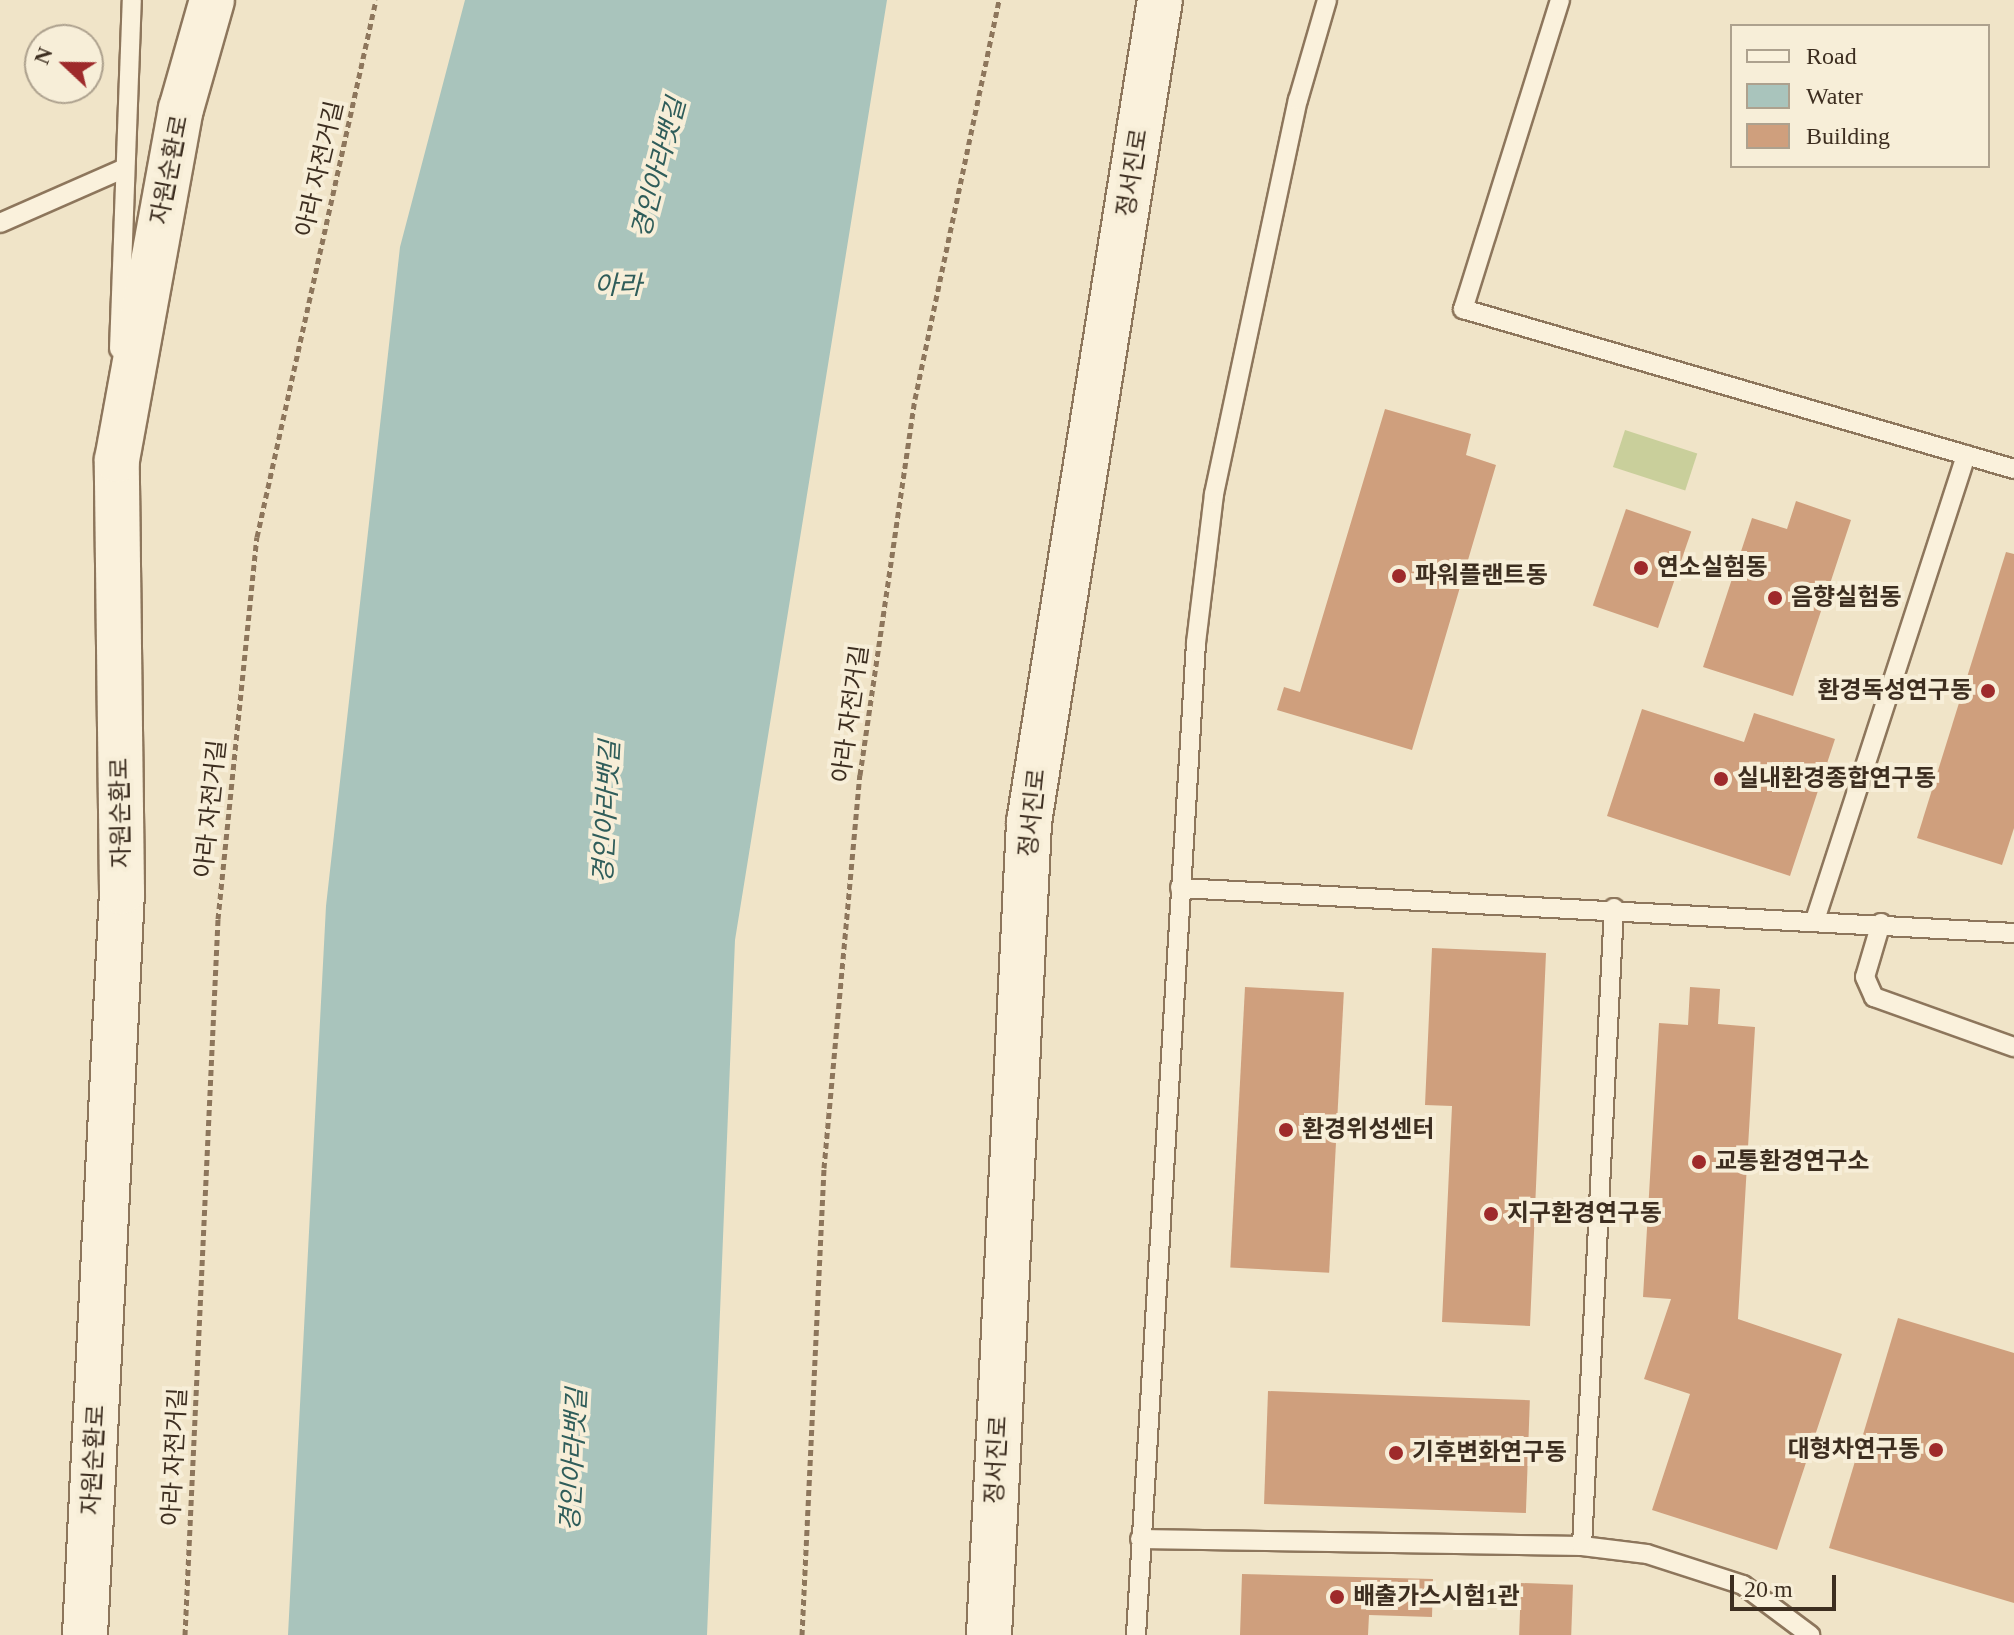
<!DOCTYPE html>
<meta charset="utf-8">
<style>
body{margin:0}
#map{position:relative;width:2014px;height:1635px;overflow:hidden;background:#f0e4c8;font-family:"Times New Roman","Noto Sans KR",serif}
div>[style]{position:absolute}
.green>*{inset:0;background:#c9cf9b;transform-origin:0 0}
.water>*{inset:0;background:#a9c4bc}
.building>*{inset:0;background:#cf9f7d;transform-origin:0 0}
.path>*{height:5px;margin-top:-2.5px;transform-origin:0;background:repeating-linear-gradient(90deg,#8d765c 0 6px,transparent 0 10px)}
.roads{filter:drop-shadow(2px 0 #8d765c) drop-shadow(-2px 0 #8d765c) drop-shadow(0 2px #8d765c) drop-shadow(0 -2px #8d765c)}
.lane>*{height:18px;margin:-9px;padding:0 9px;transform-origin:9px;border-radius:9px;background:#faf1dc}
.secondary>*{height:44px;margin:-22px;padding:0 22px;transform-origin:22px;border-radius:22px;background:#faf1dc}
.dots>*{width:22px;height:22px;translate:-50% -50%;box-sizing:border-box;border:4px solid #f7eed8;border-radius:50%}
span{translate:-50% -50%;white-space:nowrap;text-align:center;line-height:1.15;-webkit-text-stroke:8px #f7eed8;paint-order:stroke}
.street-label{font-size:24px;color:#3d2e20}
.poi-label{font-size:24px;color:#3d2e20;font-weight:700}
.left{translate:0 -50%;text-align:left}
.right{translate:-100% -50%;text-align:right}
.water-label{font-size:26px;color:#2f5d5a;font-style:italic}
.legend{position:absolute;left:1730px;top:24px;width:260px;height:144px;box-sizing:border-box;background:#f7eed8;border:2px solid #ada18e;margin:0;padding:10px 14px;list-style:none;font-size:24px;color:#3d2e20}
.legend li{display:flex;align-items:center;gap:16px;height:40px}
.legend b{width:40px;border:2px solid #ada18e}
.north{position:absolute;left:24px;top:24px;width:80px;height:80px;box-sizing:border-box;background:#f7eed8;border:2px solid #ada18e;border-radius:50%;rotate:292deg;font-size:22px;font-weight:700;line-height:32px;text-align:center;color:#3d2e20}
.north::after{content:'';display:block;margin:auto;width:28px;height:36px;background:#9e2a2b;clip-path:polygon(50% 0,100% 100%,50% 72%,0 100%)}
.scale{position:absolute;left:1730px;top:1575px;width:106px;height:36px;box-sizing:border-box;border:4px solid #3d2e20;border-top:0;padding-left:10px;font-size:24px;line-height:28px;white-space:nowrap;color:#3d2e20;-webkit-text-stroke:6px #f7eed8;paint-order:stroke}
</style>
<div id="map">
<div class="green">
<i style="left:1625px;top:430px;width:76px;height:39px;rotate:18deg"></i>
</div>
<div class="water">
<i style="clip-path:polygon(465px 0,887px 0,735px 940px,707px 1635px,288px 1635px,326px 906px,400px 247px)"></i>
</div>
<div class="building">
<i style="clip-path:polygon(1385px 409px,1471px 434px,1466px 455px,1496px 465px,1412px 750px,1277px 710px,1284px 687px,1300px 692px)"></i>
<i style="clip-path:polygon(1796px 501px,1851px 520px,1793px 696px,1703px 667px,1752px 518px,1787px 529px)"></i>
<i style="left:1626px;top:509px;width:69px;height:102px;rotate:19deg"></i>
<i style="clip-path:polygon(2006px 552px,2014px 554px,2014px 828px,2002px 865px,1917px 838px)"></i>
<i style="clip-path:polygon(1642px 709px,1744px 742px,1754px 713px,1835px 739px,1790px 876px,1607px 816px)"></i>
<i style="clip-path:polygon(1432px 948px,1546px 953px,1530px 1326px,1442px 1322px,1452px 1106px,1425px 1105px)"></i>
<i style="left:1245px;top:987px;width:99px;height:281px;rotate:3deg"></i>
<i style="clip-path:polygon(1690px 987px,1720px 989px,1718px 1024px,1755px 1027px,1738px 1319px,1842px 1354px,1777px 1550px,1652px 1510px,1690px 1394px,1644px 1379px,1671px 1299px,1643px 1297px,1659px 1023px,1688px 1025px)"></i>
<i style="clip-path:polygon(1898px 1318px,2014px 1353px,2014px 1603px,1829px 1548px)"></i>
<i style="left:1268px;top:1391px;width:262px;height:113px;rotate:2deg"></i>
<i style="clip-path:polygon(1242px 1574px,1433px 1579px,1432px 1617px,1369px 1615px,1368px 1635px,1240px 1635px)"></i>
<i style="left:1521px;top:1583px;width:52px;height:52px;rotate:2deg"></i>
</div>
<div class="path">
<i style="left:185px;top:1635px;width:717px;rotate:-87.36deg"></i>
<i style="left:218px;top:919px;width:384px;rotate:-84.2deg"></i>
<i style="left:257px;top:537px;width:550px;rotate:-77.51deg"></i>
<i style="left:802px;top:1635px;width:468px;rotate:-87.3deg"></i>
<i style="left:824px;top:1168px;width:395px;rotate:-84.8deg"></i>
<i style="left:860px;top:775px;width:380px;rotate:-81.7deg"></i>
<i style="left:915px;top:399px;width:408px;rotate:-78.1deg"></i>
</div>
<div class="roads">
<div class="lane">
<i style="left:1560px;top:0;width:324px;rotate:107.4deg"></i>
<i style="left:1463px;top:309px;width:574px;rotate:16.19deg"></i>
<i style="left:0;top:223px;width:132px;rotate:-23.7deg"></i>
<i style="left:119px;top:349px;width:349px;rotate:-87.9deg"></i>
<i style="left:1180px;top:888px;width:835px;rotate:3.09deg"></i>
<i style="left:1816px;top:917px;width:486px;rotate:-72deg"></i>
<i style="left:1881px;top:923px;width:56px;rotate:106.5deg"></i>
<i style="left:1865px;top:977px;width:22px;rotate:66deg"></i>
<i style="left:1874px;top:997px;width:149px;rotate:19.7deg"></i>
<i style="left:1140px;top:1539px;width:442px;rotate:0.9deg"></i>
<i style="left:1582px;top:1546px;width:65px;rotate:7deg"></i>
<i style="left:1647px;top:1554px;width:101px;rotate:17.9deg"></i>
<i style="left:1743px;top:1585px;width:84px;rotate:36.7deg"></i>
<i style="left:1582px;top:1546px;width:639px;rotate:-87.13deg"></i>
<i style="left:1136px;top:1635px;width:994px;rotate:-86.54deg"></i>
<i style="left:1196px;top:643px;width:150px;rotate:-83.1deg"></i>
<i style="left:1214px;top:494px;width:403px;rotate:-78deg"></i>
<i style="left:1298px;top:100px;width:104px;rotate:-73.8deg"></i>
</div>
<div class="secondary">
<i style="left:85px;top:1635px;width:744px;rotate:-87.15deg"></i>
<i style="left:122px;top:892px;width:432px;rotate:-90.7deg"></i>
<i style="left:117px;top:460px;width:357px;rotate:-79.7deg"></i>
<i style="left:181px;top:109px;width:113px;rotate:-74.1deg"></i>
<i style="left:989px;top:1635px;width:814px;rotate:-87.18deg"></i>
<i style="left:1029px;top:822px;width:832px;rotate:-80.95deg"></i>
</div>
</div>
<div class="dots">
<i style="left:1641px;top:568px;background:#9e2a2b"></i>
<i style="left:1399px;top:576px;background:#9e2a2b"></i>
<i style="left:1775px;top:598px;background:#9e2a2b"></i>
<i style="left:1988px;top:691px;background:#9e2a2b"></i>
<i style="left:1721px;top:779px;background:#9e2a2b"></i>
<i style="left:1286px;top:1130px;background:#9e2a2b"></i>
<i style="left:1699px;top:1162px;background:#9e2a2b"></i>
<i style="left:1491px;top:1214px;background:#9e2a2b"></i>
<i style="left:1936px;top:1450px;background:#9e2a2b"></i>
<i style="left:1396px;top:1453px;background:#9e2a2b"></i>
<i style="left:1337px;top:1597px;background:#9e2a2b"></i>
</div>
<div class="street-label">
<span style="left:320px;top:169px;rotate:-77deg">아라 자전거길</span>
<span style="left:170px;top:170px;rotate:-79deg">자원순환로</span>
<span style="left:1133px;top:173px;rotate:-81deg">정서진로</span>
<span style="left:851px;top:714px;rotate:-82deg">아라 자전거길</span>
<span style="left:211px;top:809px;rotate:-84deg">아라 자전거길</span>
<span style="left:121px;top:813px;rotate:-91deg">자원순환로</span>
<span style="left:1033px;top:813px;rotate:-84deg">정서진로</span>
<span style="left:175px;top:1457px;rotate:-87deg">아라 자전거길</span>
<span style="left:94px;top:1460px;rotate:-87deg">자원순환로</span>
<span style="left:997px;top:1460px;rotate:-87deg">정서진로</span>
</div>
<div class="poi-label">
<span class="left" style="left:1657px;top:568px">연소실험동</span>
<span class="left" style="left:1415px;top:576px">파워플랜트동</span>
<span class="left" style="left:1791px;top:598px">음향실험동</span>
<span class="right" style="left:1972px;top:691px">환경독성연구동</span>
<span class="left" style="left:1737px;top:779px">실내환경종합연구동</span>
<span class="left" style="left:1302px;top:1130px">환경위성센터</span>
<span class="left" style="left:1715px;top:1162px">교통환경연구소</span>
<span class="left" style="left:1507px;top:1214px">지구환경연구동</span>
<span class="right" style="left:1920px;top:1450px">대형차연구동</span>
<span class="left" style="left:1412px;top:1453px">기후변화연구동</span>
<span class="left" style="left:1353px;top:1597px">배출가스시험1관</span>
</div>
<div class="water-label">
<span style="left:659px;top:168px;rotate:-75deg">경인아라뱃길</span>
<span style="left:618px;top:286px">아라</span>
<span style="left:607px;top:812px;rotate:-87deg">경인아라뱃길</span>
<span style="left:574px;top:1460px;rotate:-87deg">경인아라뱃길</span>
</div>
<ul class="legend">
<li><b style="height:10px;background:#faf1dc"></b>Road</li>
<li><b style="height:22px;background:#a9c4bc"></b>Water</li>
<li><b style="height:22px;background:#cf9f7d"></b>Building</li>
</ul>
<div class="north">N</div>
<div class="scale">20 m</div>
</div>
